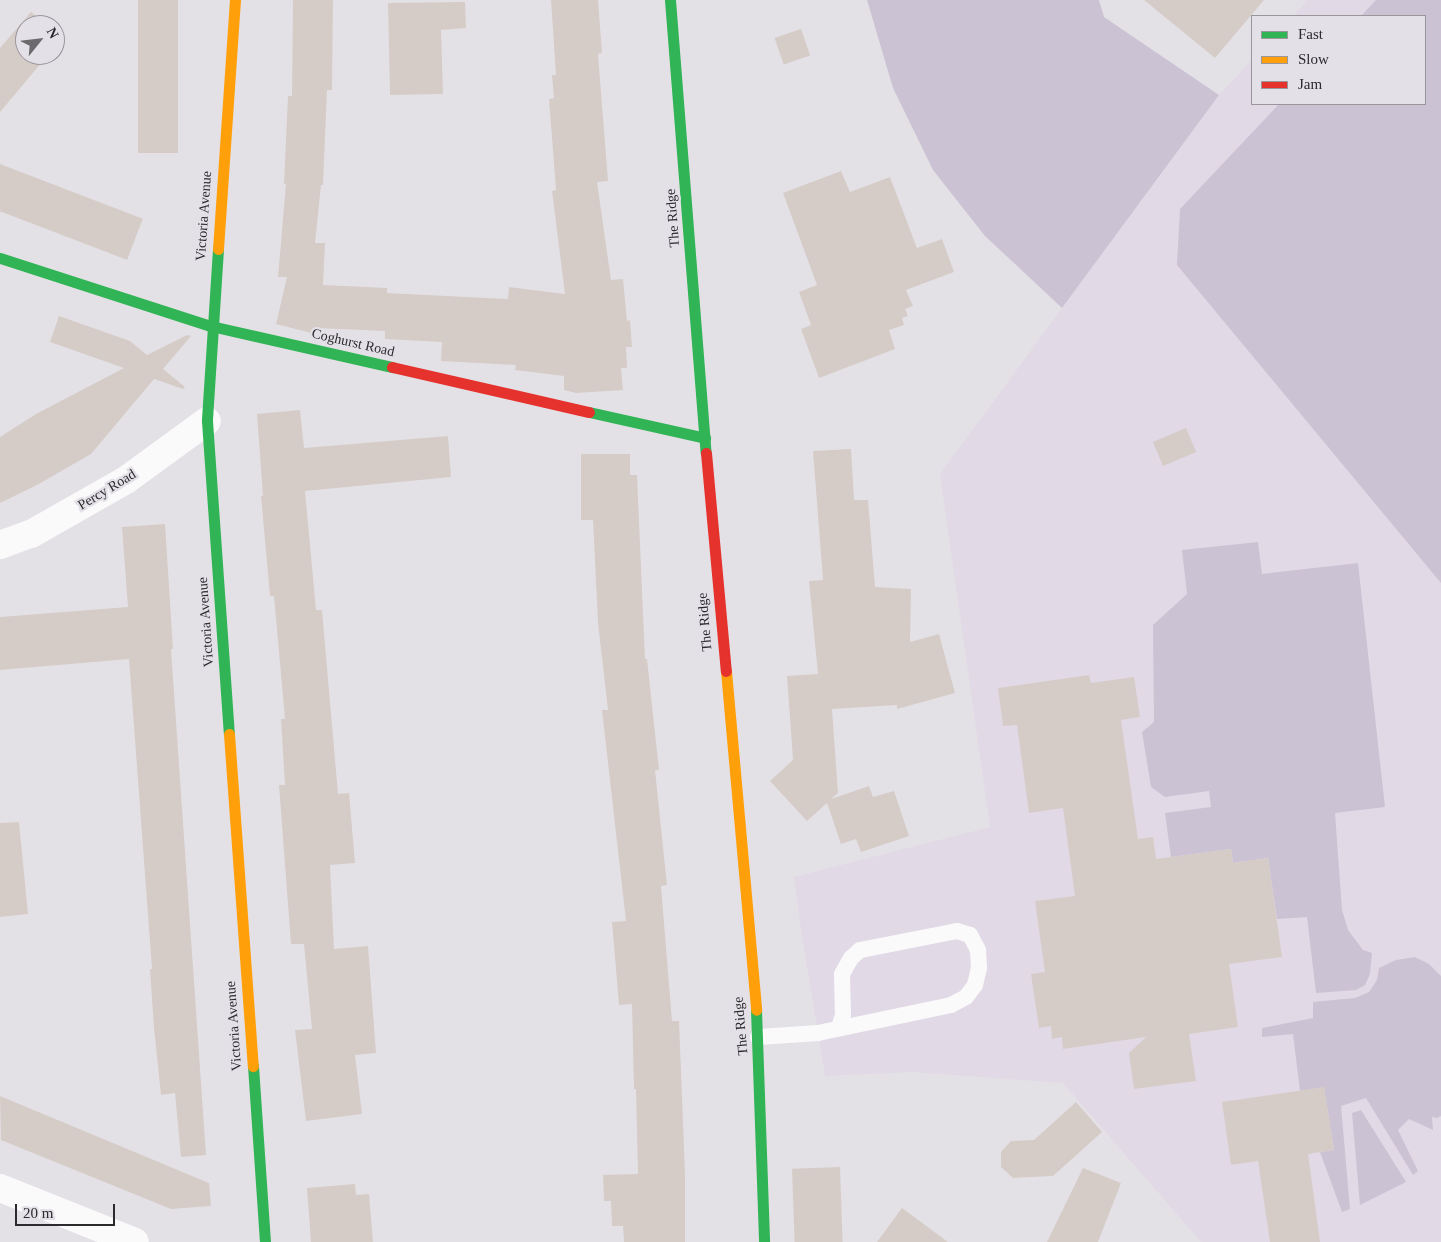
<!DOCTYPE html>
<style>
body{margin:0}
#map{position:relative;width:1441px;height:1242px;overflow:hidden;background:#e4e1e6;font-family:"Times New Roman",serif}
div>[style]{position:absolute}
.education>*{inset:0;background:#e2d9e6}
.green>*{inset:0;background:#cbc2d3}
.building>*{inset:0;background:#d5ccc8;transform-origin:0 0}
.lane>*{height:16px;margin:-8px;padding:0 8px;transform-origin:8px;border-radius:8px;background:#fbfafb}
.street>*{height:28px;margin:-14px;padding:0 14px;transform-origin:14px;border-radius:14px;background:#fbfafb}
.fast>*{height:11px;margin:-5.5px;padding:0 5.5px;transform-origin:5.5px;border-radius:5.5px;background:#30b455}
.slow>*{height:11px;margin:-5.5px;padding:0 5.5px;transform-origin:5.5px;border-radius:5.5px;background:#ff9f0a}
.jam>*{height:11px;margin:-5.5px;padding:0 5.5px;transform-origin:5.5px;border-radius:5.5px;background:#e5322d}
span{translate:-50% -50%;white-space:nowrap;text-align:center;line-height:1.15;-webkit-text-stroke:4.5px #e4e0e7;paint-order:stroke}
.street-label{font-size:14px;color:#2b2a2c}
.legend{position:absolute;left:1251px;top:15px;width:175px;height:90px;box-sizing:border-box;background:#e4e0e7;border:1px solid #9a979c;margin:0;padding:6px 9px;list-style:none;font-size:15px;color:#2b2a2c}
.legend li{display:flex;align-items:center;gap:10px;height:25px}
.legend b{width:25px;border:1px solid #9a979c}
.north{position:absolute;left:15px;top:15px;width:50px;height:50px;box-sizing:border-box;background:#e4e0e7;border:1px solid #9a979c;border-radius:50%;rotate:61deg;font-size:14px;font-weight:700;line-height:20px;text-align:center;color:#2b2a2c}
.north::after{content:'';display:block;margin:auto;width:18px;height:22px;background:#6c6a6d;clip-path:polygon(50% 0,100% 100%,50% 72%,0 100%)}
.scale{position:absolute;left:15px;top:1204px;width:100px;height:22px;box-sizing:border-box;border:2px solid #2b2a2c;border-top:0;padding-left:6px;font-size:15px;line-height:18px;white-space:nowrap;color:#2b2a2c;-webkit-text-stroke:4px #e4e0e7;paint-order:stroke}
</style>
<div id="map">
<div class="education">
<i style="clip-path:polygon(1308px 0,1441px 0,1441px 1242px,1201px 1242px,1063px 1083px,912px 1072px,825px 1076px,801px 930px,794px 877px,990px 827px,940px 474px,1219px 95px,1252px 60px,1252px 104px,1425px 104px,1425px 16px,1293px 16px)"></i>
</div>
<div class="green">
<i style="clip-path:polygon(867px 0,1099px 0,1104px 17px,1219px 95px,1062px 308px,985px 236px,933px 170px,893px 88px)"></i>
<i style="clip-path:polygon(1376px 0,1441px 0,1441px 583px,1177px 265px,1180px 209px,1279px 104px,1425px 104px,1425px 16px,1361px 16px)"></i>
<i style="clip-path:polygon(1258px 542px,1262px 574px,1358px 563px,1385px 807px,1335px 813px,1342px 910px,1348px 930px,1363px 950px,1372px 953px,1370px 974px,1365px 985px,1356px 990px,1316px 993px,1307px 917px,1277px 919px,1268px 858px,1233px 863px,1231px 849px,1171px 857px,1165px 813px,1211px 807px,1209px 791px,1165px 797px,1151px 787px,1142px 732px,1154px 722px,1153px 625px,1187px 594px,1182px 550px)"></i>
<i style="clip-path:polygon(1415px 957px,1429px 964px,1441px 976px,1441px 1116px,1437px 1118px,1432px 1117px,1433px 1130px,1409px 1119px,1398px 1130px,1418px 1171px,1413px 1175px,1366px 1098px,1341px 1106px,1350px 1209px,1342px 1212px,1320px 1152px,1334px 1150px,1324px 1088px,1300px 1091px,1293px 1034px,1262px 1037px,1262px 1028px,1313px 1018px,1313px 1002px,1355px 998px,1369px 992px,1377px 980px,1379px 968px,1396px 960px)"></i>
<i style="clip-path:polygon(1361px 1110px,1406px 1182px,1360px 1205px,1352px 1113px)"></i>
</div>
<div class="building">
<i style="left:138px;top:0;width:40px;height:153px"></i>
<i style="clip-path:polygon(293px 0,333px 0,332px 90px,327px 90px,323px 185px,321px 185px,315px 243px,325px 243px,323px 285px,387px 288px,387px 293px,508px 299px,509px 287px,565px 294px,552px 191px,556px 190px,549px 99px,554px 98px,552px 75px,556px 75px,551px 0,598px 0,602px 53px,598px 54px,608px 181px,597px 182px,611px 280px,623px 279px,627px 321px,630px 320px,632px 347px,626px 347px,627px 368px,621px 368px,623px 390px,576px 393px,564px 390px,564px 376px,515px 370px,516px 365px,441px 361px,442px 342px,385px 339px,385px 331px,316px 328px,315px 334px,276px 324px,287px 277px,278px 277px,286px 184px,284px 184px,288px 96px,292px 96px)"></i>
<i style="clip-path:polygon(1144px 0,1264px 0,1215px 58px)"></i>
<i style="clip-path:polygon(465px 2px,466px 28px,441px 30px,443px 94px,390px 95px,388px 3px)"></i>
<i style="clip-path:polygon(31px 12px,47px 25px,25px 25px,25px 55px,48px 55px,0 112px,0 48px)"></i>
<i style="left:801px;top:29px;width:28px;height:28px;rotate:71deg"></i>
<i style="left:0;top:164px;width:153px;height:44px;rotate:21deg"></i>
<i style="clip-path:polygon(841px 171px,850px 192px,890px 177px,917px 248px,942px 239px,954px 272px,906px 290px,913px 306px,905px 309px,908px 316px,902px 318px,904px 325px,889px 330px,895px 349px,819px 378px,801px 329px,811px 325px,799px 292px,817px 285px,783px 193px)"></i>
<i style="clip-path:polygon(59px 316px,130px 341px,147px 355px,187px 335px,191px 336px,163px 369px,185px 387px,183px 389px,154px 379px,91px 454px,37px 485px,0 503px,0 437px,36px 414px,124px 368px,50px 342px)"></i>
<i style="clip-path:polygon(300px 410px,304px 448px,448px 436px,451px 477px,305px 491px,316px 610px,322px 610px,338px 794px,349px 793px,355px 863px,330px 865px,334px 949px,368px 946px,376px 1053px,355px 1055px,362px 1114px,306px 1121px,295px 1030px,312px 1029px,304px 944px,291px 944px,279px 785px,285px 785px,281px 719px,285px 719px,274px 596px,270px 596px,261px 496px,263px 496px,257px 414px)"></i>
<i style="left:1186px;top:428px;width:26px;height:36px;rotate:67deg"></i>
<i style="clip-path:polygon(851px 449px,854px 500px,868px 500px,875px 587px,911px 589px,910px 642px,939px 634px,955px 693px,897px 709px,897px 705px,832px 709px,838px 793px,831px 799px,869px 786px,873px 797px,894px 791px,909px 836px,861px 852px,856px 839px,841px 844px,827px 803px,807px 821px,770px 781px,793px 760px,787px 676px,818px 674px,809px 581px,823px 580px,813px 451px)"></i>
<i style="clip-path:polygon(581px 454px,630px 454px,630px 475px,637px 475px,645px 659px,647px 659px,659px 770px,655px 770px,667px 885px,661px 886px,672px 1021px,679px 1021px,685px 1173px,685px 1242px,624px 1242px,623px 1226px,612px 1226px,611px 1201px,604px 1201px,603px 1175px,638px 1174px,636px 1089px,634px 1089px,632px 1004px,619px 1005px,612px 922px,626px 921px,602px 710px,608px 710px,598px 623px,593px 520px,581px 520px)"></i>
<i style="clip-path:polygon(165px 524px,173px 649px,171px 649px,206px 1155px,181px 1157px,175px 1093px,161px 1095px,154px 1028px,150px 969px,152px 969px,129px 659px,0 670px,0 617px,128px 607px,122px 527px)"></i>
<i style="clip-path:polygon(1089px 675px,1091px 683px,1134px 677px,1140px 717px,1121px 720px,1138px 839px,1153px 837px,1156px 859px,1231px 849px,1233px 863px,1268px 858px,1282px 957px,1229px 964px,1238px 1027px,1189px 1034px,1196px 1081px,1134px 1089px,1129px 1053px,1146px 1037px,1063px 1049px,1062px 1037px,1052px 1039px,1051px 1026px,1039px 1028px,1031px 974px,1045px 972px,1035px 901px,1075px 896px,1063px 808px,1029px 813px,1017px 725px,1003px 726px,998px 688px)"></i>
<i style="clip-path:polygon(19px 822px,28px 914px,0 917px,0 823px)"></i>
<i style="clip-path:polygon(1324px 1087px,1334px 1150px,1308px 1154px,1320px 1242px,1270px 1242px,1258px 1161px,1231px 1165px,1222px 1102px)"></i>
<i style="clip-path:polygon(0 1096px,209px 1183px,211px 1206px,171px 1209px,1px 1140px)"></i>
<i style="clip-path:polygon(1076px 1102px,1102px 1132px,1053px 1176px,1013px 1178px,1001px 1167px,1001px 1152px,1011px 1141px,1034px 1140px)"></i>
<i style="left:840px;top:1167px;width:75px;height:48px;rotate:88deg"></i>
<i style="clip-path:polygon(1083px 1168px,1121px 1183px,1098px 1242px,1047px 1242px)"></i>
<i style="clip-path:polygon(355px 1184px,356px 1195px,369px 1194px,373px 1242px,311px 1242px,307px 1188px)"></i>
<i style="clip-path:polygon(902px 1208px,948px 1242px,877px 1242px)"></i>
</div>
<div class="lane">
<i style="left:758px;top:1037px;width:60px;rotate:-3.8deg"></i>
<i style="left:818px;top:1033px;width:136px;rotate:-11.9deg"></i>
<i style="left:951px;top:1005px;width:17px;rotate:-28deg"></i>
<i style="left:966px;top:997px;width:15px;rotate:-53deg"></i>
<i style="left:975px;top:985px;width:17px;rotate:-77deg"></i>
<i style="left:979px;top:968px;width:18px;rotate:-93deg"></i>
<i style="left:978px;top:950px;width:17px;rotate:-118deg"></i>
<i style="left:970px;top:935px;width:14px;rotate:-163deg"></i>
<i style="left:957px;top:931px;width:99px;rotate:168.9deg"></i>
<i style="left:860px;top:950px;width:12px;rotate:138deg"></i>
<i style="left:851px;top:958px;width:18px;rotate:119deg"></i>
<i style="left:842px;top:974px;width:41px;rotate:88.6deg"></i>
<i style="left:843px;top:1015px;width:13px;rotate:108deg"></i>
</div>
<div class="street">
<i style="left:0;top:545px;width:33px;rotate:-20deg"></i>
<i style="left:31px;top:534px;width:109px;rotate:-29.6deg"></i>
<i style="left:126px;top:480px;width:100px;rotate:-36.1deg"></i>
<i style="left:0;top:1188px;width:145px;rotate:21.8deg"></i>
</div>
<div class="fast">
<i style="left:670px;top:0;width:454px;rotate:85.5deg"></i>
<i style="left:218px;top:249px;width:172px;rotate:93.7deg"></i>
<i style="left:207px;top:421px;width:314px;rotate:86deg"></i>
<i style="left:0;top:258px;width:222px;rotate:17.9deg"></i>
<i style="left:211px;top:326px;width:186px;rotate:12.8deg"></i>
<i style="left:589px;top:412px;width:119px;rotate:12.6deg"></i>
<i style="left:756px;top:1010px;width:232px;rotate:88deg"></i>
<i style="left:253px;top:1066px;width:176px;rotate:86.1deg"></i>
</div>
<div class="slow">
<i style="left:218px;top:249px;width:250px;rotate:-86.1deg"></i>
<i style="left:726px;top:671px;width:340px;rotate:84.9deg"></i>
<i style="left:229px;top:734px;width:333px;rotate:85.9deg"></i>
</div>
<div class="jam">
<i style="left:392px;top:367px;width:202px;rotate:12.9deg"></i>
<i style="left:706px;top:453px;width:219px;rotate:84.8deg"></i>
</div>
<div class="street-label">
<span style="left:204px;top:216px;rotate:-86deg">Victoria Avenue</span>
<span style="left:673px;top:218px;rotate:-94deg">The Ridge</span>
<span style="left:353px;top:343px;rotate:13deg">Coghurst Road</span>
<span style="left:107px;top:490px;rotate:-31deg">Percy Road</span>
<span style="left:206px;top:622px;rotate:-94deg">Victoria Avenue</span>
<span style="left:705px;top:622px;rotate:-95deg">The Ridge</span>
<span style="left:234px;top:1026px;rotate:-94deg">Victoria Avenue</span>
<span style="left:741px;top:1026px;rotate:-95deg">The Ridge</span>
</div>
<ul class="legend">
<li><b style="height:6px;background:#30b455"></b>Fast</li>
<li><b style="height:6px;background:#ff9f0a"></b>Slow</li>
<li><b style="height:6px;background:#e5322d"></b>Jam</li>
</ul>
<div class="north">N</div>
<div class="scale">20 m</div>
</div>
